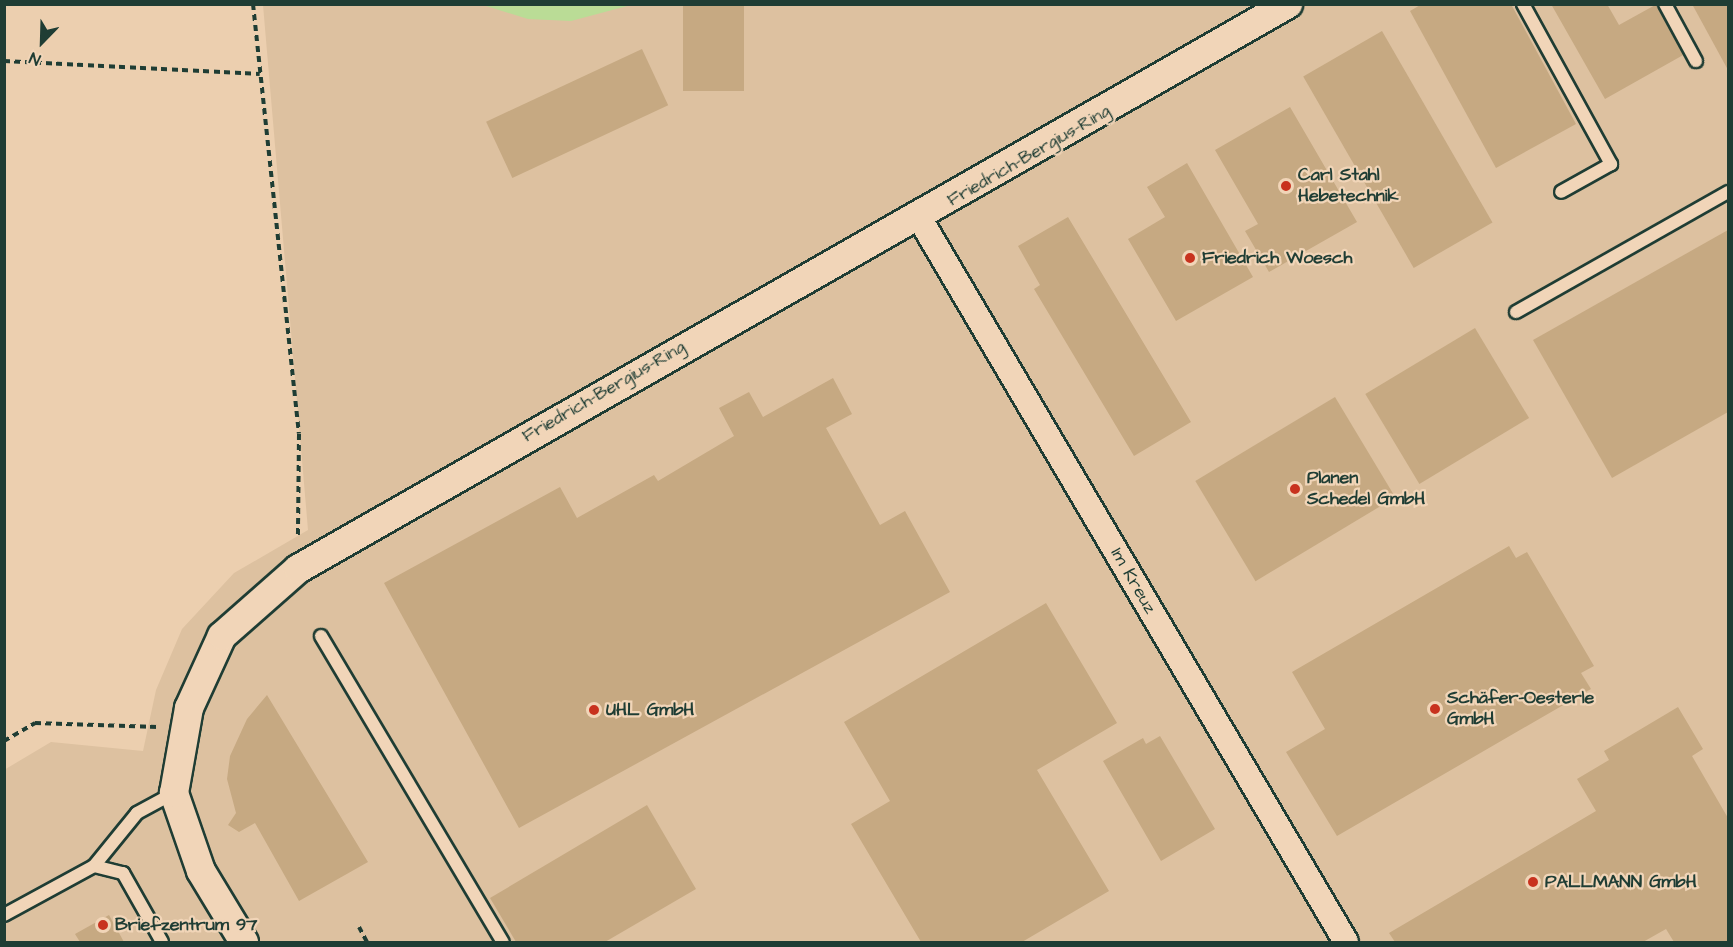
<!DOCTYPE html>
<meta charset="utf-8">
<style>
body{margin:0}
#map{position:relative;width:1733px;height:947px;overflow:hidden;background:#eccfaf;font-family:"Architects Daughter",sans-serif}
div>[style]{position:absolute}
.built>*{inset:0;background:#ddc1a0}
.green>*{inset:0;background:#badc96}
.building>*{inset:0;background:#c6a982;transform-origin:0 0}
.path>*{height:4px;margin-top:-2px;transform-origin:0;background:repeating-linear-gradient(90deg,#1f3d34 0 6px,transparent 0 10.5px)}
.roads{filter:drop-shadow(2px 0 #1f3d34) drop-shadow(-2px 0 #1f3d34) drop-shadow(0 2px #1f3d34) drop-shadow(0 -2px #1f3d34)}
.service>*{height:12px;margin:-6px;padding:0 6px;transform-origin:6px;border-radius:6px;background:#f1d5b8}
.minor>*{height:24px;margin:-12px;padding:0 12px;transform-origin:12px;border-radius:12px;background:#f1d5b8}
.tertiary>*{height:28px;margin:-14px;padding:0 14px;transform-origin:14px;border-radius:14px;background:#f1d5b8}
.dots>*{width:16px;height:16px;translate:-50% -50%;box-sizing:border-box;border:3px solid #f1d5b8;border-radius:50%}
span{translate:-50% -50%;white-space:nowrap;text-align:center;line-height:1.15;-webkit-text-stroke:4.5px #f1d5b8;paint-order:stroke}
.street-label{font-size:18px;color:#1f3d34}
.poi-label{font-size:18px;color:#1f3d34;font-weight:700}
.left{translate:0 -50%;text-align:left}
.frame{position:absolute;inset:0;border:6px solid #1f3d34;pointer-events:none}
.north{position:absolute;left:12px;top:12px;width:60px;height:60px;-webkit-text-stroke:4px #f1d5b8;paint-order:stroke;rotate:203deg;font-size:16px;font-weight:700;line-height:24px;text-align:center;color:#1f3d34}
.north::after{content:'';display:block;margin:auto;width:21px;height:27px;background:#1f3d34;clip-path:polygon(50% 0,100% 100%,50% 72%,0 100%)}
</style>
<div id="map">
<div class="built">
<i style="clip-path:polygon(263px 5px,1728px 5px,1728px 942px,5px 942px,4px 770px,51px 742px,143px 751px,156px 690px,182px 629px,234px 573px,308px 530px)"></i>
</div>
<div class="green">
<i style="clip-path:polygon(483px 5px,631px 4px,631px 5px,571px 21px,528px 19px)"></i>
</div>
<div class="building">
<i style="left:683px;top:4px;width:61px;height:87px"></i>
<i style="clip-path:polygon(1422px 4px,1511px 4px,1576px 124px,1496px 168px,1410px 11px)"></i>
<i style="clip-path:polygon(1551px 4px,1607px 4px,1619px 25px,1657px 4px,1685px 54px,1605px 99px)"></i>
<i style="clip-path:polygon(1692px 4px,1728px 4px,1728px 70px)"></i>
<i style="left:1382px;top:31px;width:221px;height:91px;rotate:60deg"></i>
<i style="left:642px;top:49px;width:62px;height:172px;rotate:65deg"></i>
<i style="clip-path:polygon(1290px 107px,1357px 222px,1269px 272px,1245px 231px,1258px 224px,1215px 150px)"></i>
<i style="clip-path:polygon(1187px 163px,1253px 277px,1176px 321px,1128px 239px,1165px 217px,1147px 187px)"></i>
<i style="clip-path:polygon(1068px 217px,1191px 422px,1134px 456px,1034px 289px,1040px 285px,1018px 246px)"></i>
<i style="clip-path:polygon(1728px 230px,1728px 412px,1612px 478px,1533px 340px)"></i>
<i style="left:1475px;top:328px;width:105px;height:128px;rotate:59deg"></i>
<i style="clip-path:polygon(833px 378px,852px 414px,826px 428px,880px 525px,905px 511px,950px 592px,519px 828px,384px 583px,560px 487px,577px 518px,654px 475px,658px 481px,734px 436px,719px 408px,749px 392px,763px 417px)"></i>
<i style="left:1335px;top:397px;width:117px;height:163px;rotate:59deg"></i>
<i style="clip-path:polygon(1509px 546px,1516px 558px,1527px 552px,1594px 666px,1581px 673px,1591px 689px,1337px 836px,1286px 752px,1325px 729px,1292px 672px)"></i>
<i style="clip-path:polygon(1046px 603px,1117px 723px,1037px 770px,1109px 891px,1022px 942px,921px 942px,851px 824px,890px 801px,844px 722px)"></i>
<i style="clip-path:polygon(267px 695px,368px 862px,299px 901px,255px 823px,239px 832px,228px 825px,236px 813px,227px 779px,230px 756px,247px 719px)"></i>
<i style="clip-path:polygon(1678px 707px,1703px 749px,1692px 756px,1728px 818px,1728px 942px,1674px 942px,1666px 929px,1643px 942px,1395px 942px,1389px 933px,1596px 811px,1577px 779px,1609px 760px,1604px 751px)"></i>
<i style="clip-path:polygon(1160px 736px,1215px 829px,1161px 861px,1103px 761px,1143px 738px,1146px 744px)"></i>
<i style="clip-path:polygon(647px 805px,696px 889px,605px 942px,516px 942px,490px 898px)"></i>
<i style="clip-path:polygon(109px 915px,124px 942px,80px 942px,75px 934px)"></i>
</div>
<div class="path">
<i style="left:253px;top:4px;width:432px;rotate:83.9deg"></i>
<i style="left:299px;top:434px;width:101px;rotate:90.6deg"></i>
<i style="left:4px;top:61px;width:256px;rotate:2.9deg"></i>
<i style="left:4px;top:741px;width:36px;rotate:-30deg"></i>
<i style="left:35px;top:723px;width:123px;rotate:1.9deg"></i>
<i style="left:359px;top:927px;width:17px;rotate:62deg"></i>
</div>
<div class="roads">
<div class="service">
<i style="left:1523px;top:4px;width:183px;rotate:61.2deg"></i>
<i style="left:1611px;top:164px;width:57px;rotate:150.8deg"></i>
<i style="left:1665px;top:4px;width:65px;rotate:61.5deg"></i>
<i style="left:1516px;top:312px;width:244px;rotate:-29.5deg"></i>
<i style="left:321px;top:636px;width:356px;rotate:59.3deg"></i>
<i style="left:94px;top:866px;width:30px;rotate:14deg"></i>
<i style="left:123px;top:873px;width:79px;rotate:60.5deg"></i>
<i style="left:4px;top:915px;width:102px;rotate:-28.6deg"></i>
<i style="left:94px;top:866px;width:68px;rotate:-50.9deg"></i>
<i style="left:137px;top:813px;width:42px;rotate:-28.4deg"></i>
</div>
<div class="minor">
<i style="left:920px;top:219px;width:839px;rotate:59.49deg"></i>
</div>
<div class="tertiary">
<i style="left:244px;top:942px;width:83px;rotate:-121.2deg"></i>
<i style="left:201px;top:871px;width:83px;rotate:-109.1deg"></i>
<i style="left:174px;top:793px;width:86px;rotate:-80deg"></i>
<i style="left:189px;top:708px;width:79px;rotate:-65.4deg"></i>
<i style="left:222px;top:636px;width:101px;rotate:-41.4deg"></i>
<i style="left:298px;top:569px;width:1140px;rotate:-29.71deg"></i>
</div>
</div>
<div class="dots">
<i style="left:1286px;top:186px;background:#c8321e"></i>
<i style="left:1190px;top:258px;background:#c8321e"></i>
<i style="left:1295px;top:489px;background:#c8321e"></i>
<i style="left:1435px;top:709px;background:#c8321e"></i>
<i style="left:594px;top:710px;background:#c8321e"></i>
<i style="left:1533px;top:882px;background:#c8321e"></i>
<i style="left:103px;top:925px;background:#c8321e"></i>
</div>
<div class="street-label">
<span style="left:1029px;top:156px;rotate:-30deg">Friedrich-Bergius-Ring</span>
<span style="left:604px;top:392px;rotate:-30deg">Friedrich-Bergius-Ring</span>
<span style="left:1133px;top:581px;rotate:60deg">Im Kreuz</span>
</div>
<div class="poi-label">
<span class="left" style="left:1298px;top:186px">Carl Stahl<br>Hebetechnik</span>
<span class="left" style="left:1202px;top:258px">Friedrich Woesch</span>
<span class="left" style="left:1307px;top:489px">Planen<br>Schedel GmbH</span>
<span class="left" style="left:1447px;top:709px">Schäfer-Oesterle<br>GmbH</span>
<span class="left" style="left:606px;top:710px">UHL GmbH</span>
<span class="left" style="left:1545px;top:882px">PALLMANN GmbH</span>
<span class="left" style="left:115px;top:925px">Briefzentrum 97</span>
</div>
<div class="frame"></div>
<div class="north">N</div>
</div>
